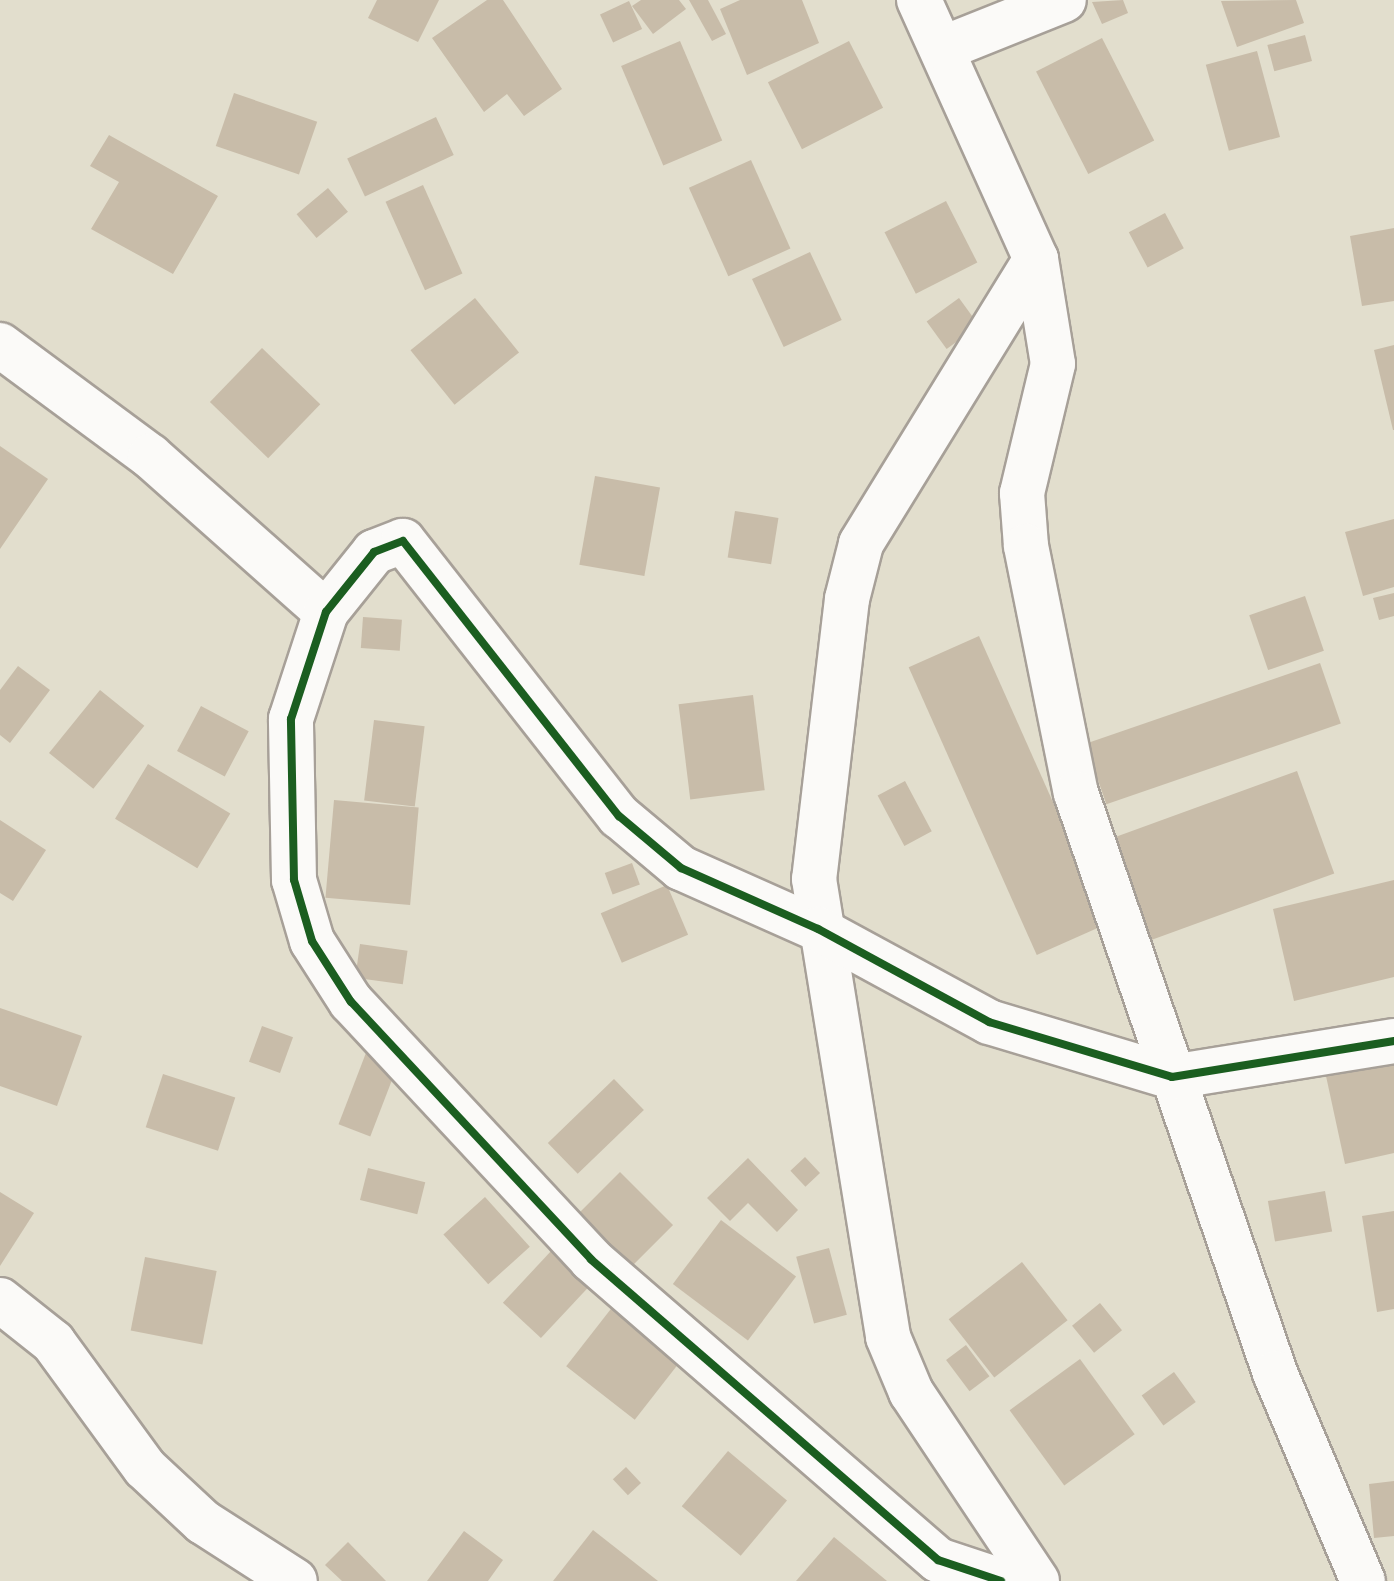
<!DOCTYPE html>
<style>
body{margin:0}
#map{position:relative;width:1394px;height:1581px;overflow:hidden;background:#e2decd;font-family:"Patrick Hand",sans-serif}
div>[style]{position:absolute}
.building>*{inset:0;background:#c8bca9;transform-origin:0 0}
.roads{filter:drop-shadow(2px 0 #a7a098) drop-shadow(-2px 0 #a7a098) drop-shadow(0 2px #a7a098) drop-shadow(0 -2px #a7a098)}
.minor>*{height:44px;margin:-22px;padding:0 22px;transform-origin:22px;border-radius:22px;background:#fbfaf8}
.cycleway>*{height:8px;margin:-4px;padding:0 4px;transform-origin:4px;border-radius:4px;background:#1b5e20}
span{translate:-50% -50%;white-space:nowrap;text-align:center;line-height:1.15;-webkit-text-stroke:7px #fcf5e5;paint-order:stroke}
</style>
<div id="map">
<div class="building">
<i style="clip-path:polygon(377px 0,439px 0,418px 42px,368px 18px)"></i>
<i style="clip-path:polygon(487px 0,503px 0,562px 89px,524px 116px,507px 94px,484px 112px,432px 38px)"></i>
<i style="clip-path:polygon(641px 0,679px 0,686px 9px,653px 34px,632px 6px)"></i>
<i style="clip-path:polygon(689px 0,708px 0,726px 34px,712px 41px)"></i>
<i style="clip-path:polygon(740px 0,802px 0,819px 43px,747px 75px,720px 9px)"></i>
<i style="clip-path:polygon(1123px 0,1128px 13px,1102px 24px,1092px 2px)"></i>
<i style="clip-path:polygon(1296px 0,1304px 23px,1237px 47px,1221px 1px)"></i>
<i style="left:629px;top:1px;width:31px;height:32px;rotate:65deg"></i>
<i style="left:1305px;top:35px;width:27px;height:39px;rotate:75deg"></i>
<i style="left:1102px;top:38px;width:115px;height:74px;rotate:63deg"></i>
<i style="left:680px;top:41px;width:108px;height:64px;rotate:67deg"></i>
<i style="left:849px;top:41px;width:75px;height:91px;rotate:63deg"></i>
<i style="left:1257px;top:51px;width:89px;height:53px;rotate:75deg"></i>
<i style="left:234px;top:93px;width:88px;height:56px;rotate:19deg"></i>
<i style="left:436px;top:117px;width:42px;height:98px;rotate:65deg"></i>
<i style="clip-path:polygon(109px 135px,218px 196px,173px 274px,91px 229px,119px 182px,90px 166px)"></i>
<i style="left:751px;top:160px;width:97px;height:68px;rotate:66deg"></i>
<i style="left:423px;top:185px;width:97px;height:41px;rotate:66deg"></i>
<i style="left:328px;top:188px;width:31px;height:41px;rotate:50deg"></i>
<i style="left:946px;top:201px;width:69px;height:69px;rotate:63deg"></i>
<i style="left:1165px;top:213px;width:40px;height:41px;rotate:62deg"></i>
<i style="clip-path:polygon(1394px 228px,1394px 301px,1362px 306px,1350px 236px)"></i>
<i style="left:810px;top:252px;width:75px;height:64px;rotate:65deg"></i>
<i style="left:475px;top:298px;width:70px;height:83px;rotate:51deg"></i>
<i style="left:959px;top:298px;width:34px;height:40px;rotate:54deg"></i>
<i style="clip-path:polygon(1394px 345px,1394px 430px,1393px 430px,1374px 350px)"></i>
<i style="left:262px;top:348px;width:81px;height:75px;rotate:44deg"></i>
<i style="clip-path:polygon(0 446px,48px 479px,0 549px)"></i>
<i style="left:595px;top:476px;width:66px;height:90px;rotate:10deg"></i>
<i style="left:735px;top:511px;width:44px;height:47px;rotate:9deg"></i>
<i style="clip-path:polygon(1394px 519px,1394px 587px,1363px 596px,1345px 532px)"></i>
<i style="clip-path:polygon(1394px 593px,1394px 616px,1379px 620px,1373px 598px)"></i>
<i style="left:1305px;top:596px;width:58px;height:59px;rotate:71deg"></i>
<i style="left:363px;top:617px;width:39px;height:31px;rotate:4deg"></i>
<i style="left:979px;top:636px;width:315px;height:77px;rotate:66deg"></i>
<i style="left:1320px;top:663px;width:64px;height:248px;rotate:71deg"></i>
<i style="clip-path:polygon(18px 666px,50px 690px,10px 743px,0 735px,0 690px)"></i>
<i style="left:100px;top:690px;width:57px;height:81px;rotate:39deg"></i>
<i style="left:753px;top:695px;width:96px;height:75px;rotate:83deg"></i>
<i style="left:201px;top:706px;width:54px;height:51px;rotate:28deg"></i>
<i style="left:374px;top:720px;width:51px;height:81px;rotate:7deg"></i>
<i style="left:148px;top:764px;width:96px;height:64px;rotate:31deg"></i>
<i style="left:1297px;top:771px;width:109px;height:194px;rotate:70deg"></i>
<i style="left:905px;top:781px;width:57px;height:31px;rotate:62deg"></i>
<i style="left:334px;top:800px;width:85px;height:98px;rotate:5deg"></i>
<i style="clip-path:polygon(0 820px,46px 850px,13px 901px,0 893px)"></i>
<i style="left:632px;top:863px;width:23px;height:29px;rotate:70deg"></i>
<i style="clip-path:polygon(1394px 880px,1394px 977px,1294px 1001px,1273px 909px)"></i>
<i style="left:667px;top:885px;width:54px;height:72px;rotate:67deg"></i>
<i style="left:360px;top:944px;width:48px;height:34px;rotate:8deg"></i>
<i style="clip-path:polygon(0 1008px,82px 1036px,57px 1106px,0 1086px)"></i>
<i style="left:262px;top:1026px;width:33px;height:38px;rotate:20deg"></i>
<i style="left:369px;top:1045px;width:34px;height:85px;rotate:21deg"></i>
<i style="clip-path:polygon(1394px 1061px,1394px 1153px,1345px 1164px,1326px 1076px)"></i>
<i style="left:163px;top:1074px;width:76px;height:56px;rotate:18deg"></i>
<i style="left:614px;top:1079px;width:43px;height:92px;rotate:46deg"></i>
<i style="left:805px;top:1157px;width:22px;height:20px;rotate:47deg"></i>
<i style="clip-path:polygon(748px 1158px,798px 1210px,777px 1232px,748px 1203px,730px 1221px,707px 1198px)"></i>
<i style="left:368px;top:1168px;width:59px;height:33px;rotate:14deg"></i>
<i style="left:620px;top:1172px;width:75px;height:60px;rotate:45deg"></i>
<i style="left:1325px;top:1191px;width:41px;height:58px;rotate:80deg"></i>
<i style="clip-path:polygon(0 1192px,34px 1213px,0 1266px)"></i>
<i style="left:485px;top:1197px;width:67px;height:56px;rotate:48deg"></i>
<i style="clip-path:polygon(1394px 1211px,1394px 1309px,1377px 1312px,1362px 1216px)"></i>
<i style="left:721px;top:1220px;width:94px;height:80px;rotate:37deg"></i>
<i style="left:829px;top:1248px;width:69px;height:34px;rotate:75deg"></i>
<i style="left:552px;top:1250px;width:52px;height:72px;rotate:43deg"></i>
<i style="left:145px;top:1257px;width:73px;height:75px;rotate:11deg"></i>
<i style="left:1022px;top:1262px;width:74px;height:93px;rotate:52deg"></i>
<i style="left:621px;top:1296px;width:87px;height:89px;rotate:38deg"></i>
<i style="left:1100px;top:1303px;width:35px;height:36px;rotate:51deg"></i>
<i style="left:966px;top:1345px;width:39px;height:25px;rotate:53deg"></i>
<i style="left:1080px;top:1359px;width:93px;height:87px;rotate:54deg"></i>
<i style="left:1174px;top:1372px;width:37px;height:40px;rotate:54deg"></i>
<i style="left:728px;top:1451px;width:77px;height:72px;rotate:40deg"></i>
<i style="left:626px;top:1467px;width:22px;height:18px;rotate:47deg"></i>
<i style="clip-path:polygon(1394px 1481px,1394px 1536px,1374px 1538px,1369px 1484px)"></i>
<i style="clip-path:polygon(593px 1530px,658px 1581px,553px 1581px)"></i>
<i style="clip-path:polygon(464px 1531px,503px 1560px,488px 1581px,427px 1581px)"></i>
<i style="clip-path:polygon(834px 1537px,887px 1581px,796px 1581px)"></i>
<i style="clip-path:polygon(348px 1542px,386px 1581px,342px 1581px,325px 1565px)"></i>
</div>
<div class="roads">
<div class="minor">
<i style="left:919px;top:0;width:284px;rotate:65.7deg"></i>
<i style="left:1036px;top:259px;width:334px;rotate:121.6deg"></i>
<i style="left:861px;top:544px;width:57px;rotate:104.3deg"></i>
<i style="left:847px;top:599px;width:282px;rotate:96.7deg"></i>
<i style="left:814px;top:879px;width:464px;rotate:80.8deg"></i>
<i style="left:888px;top:1337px;width:60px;rotate:67.3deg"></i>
<i style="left:911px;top:1392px;width:227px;rotate:56.3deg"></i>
<i style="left:944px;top:48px;width:129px;rotate:-21.8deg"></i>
<i style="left:1036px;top:259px;width:106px;rotate:80.8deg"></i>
<i style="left:1053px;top:364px;width:133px;rotate:103.5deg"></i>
<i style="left:1022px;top:493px;width:53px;rotate:85.7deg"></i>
<i style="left:1026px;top:546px;width:252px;rotate:78.6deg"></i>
<i style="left:1076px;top:793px;width:613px;rotate:71.06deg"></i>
<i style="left:1275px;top:1373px;width:226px;rotate:67.1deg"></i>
<i style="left:0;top:345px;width:187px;rotate:36.5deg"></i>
<i style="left:150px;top:456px;width:235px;rotate:41.6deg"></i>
<i style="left:0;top:1300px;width:68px;rotate:38.4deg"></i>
<i style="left:53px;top:1342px;width:156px;rotate:53.9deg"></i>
<i style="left:145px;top:1468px;width:79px;rotate:43deg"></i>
<i style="left:203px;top:1522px;width:109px;rotate:32.7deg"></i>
<i style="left:1001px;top:1581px;width:66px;rotate:-161.6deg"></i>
<i style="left:938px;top:1560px;width:459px;rotate:-139.1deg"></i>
<i style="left:591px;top:1259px;width:352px;rotate:-133deg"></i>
<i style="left:351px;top:1002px;width:72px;rotate:-122.6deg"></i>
<i style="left:312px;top:941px;width:64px;rotate:-106.4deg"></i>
<i style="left:294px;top:880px;width:161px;rotate:-91.1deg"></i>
<i style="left:291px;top:719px;width:113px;rotate:-71.9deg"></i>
<i style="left:326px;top:612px;width:77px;rotate:-51.3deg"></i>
<i style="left:374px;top:552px;width:31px;rotate:-21deg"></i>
<i style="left:403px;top:541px;width:350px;rotate:51.9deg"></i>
<i style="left:619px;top:816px;width:81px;rotate:40deg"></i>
<i style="left:681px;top:868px;width:150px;rotate:24deg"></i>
<i style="left:818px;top:929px;width:195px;rotate:28.5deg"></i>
<i style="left:989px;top:1022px;width:191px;rotate:16.7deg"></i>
<i style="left:1172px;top:1077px;width:225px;rotate:-9.2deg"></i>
</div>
</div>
<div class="cycleway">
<i style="left:1001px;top:1581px;width:66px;rotate:-161.6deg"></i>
<i style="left:938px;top:1560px;width:459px;rotate:-139.1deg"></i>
<i style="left:591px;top:1259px;width:352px;rotate:-133deg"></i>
<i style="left:351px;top:1002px;width:72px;rotate:-122.6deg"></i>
<i style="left:312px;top:941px;width:64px;rotate:-106.4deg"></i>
<i style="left:294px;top:880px;width:161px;rotate:-91.1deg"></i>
<i style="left:291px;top:719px;width:113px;rotate:-71.9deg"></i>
<i style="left:326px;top:612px;width:77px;rotate:-51.3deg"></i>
<i style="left:374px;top:552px;width:31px;rotate:-21deg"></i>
<i style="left:403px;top:541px;width:350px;rotate:51.9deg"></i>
<i style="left:619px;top:816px;width:81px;rotate:40deg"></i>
<i style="left:681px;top:868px;width:150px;rotate:24deg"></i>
<i style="left:818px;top:929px;width:195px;rotate:28.5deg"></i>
<i style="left:989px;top:1022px;width:191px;rotate:16.7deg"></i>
<i style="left:1172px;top:1077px;width:225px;rotate:-9.2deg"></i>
</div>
</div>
